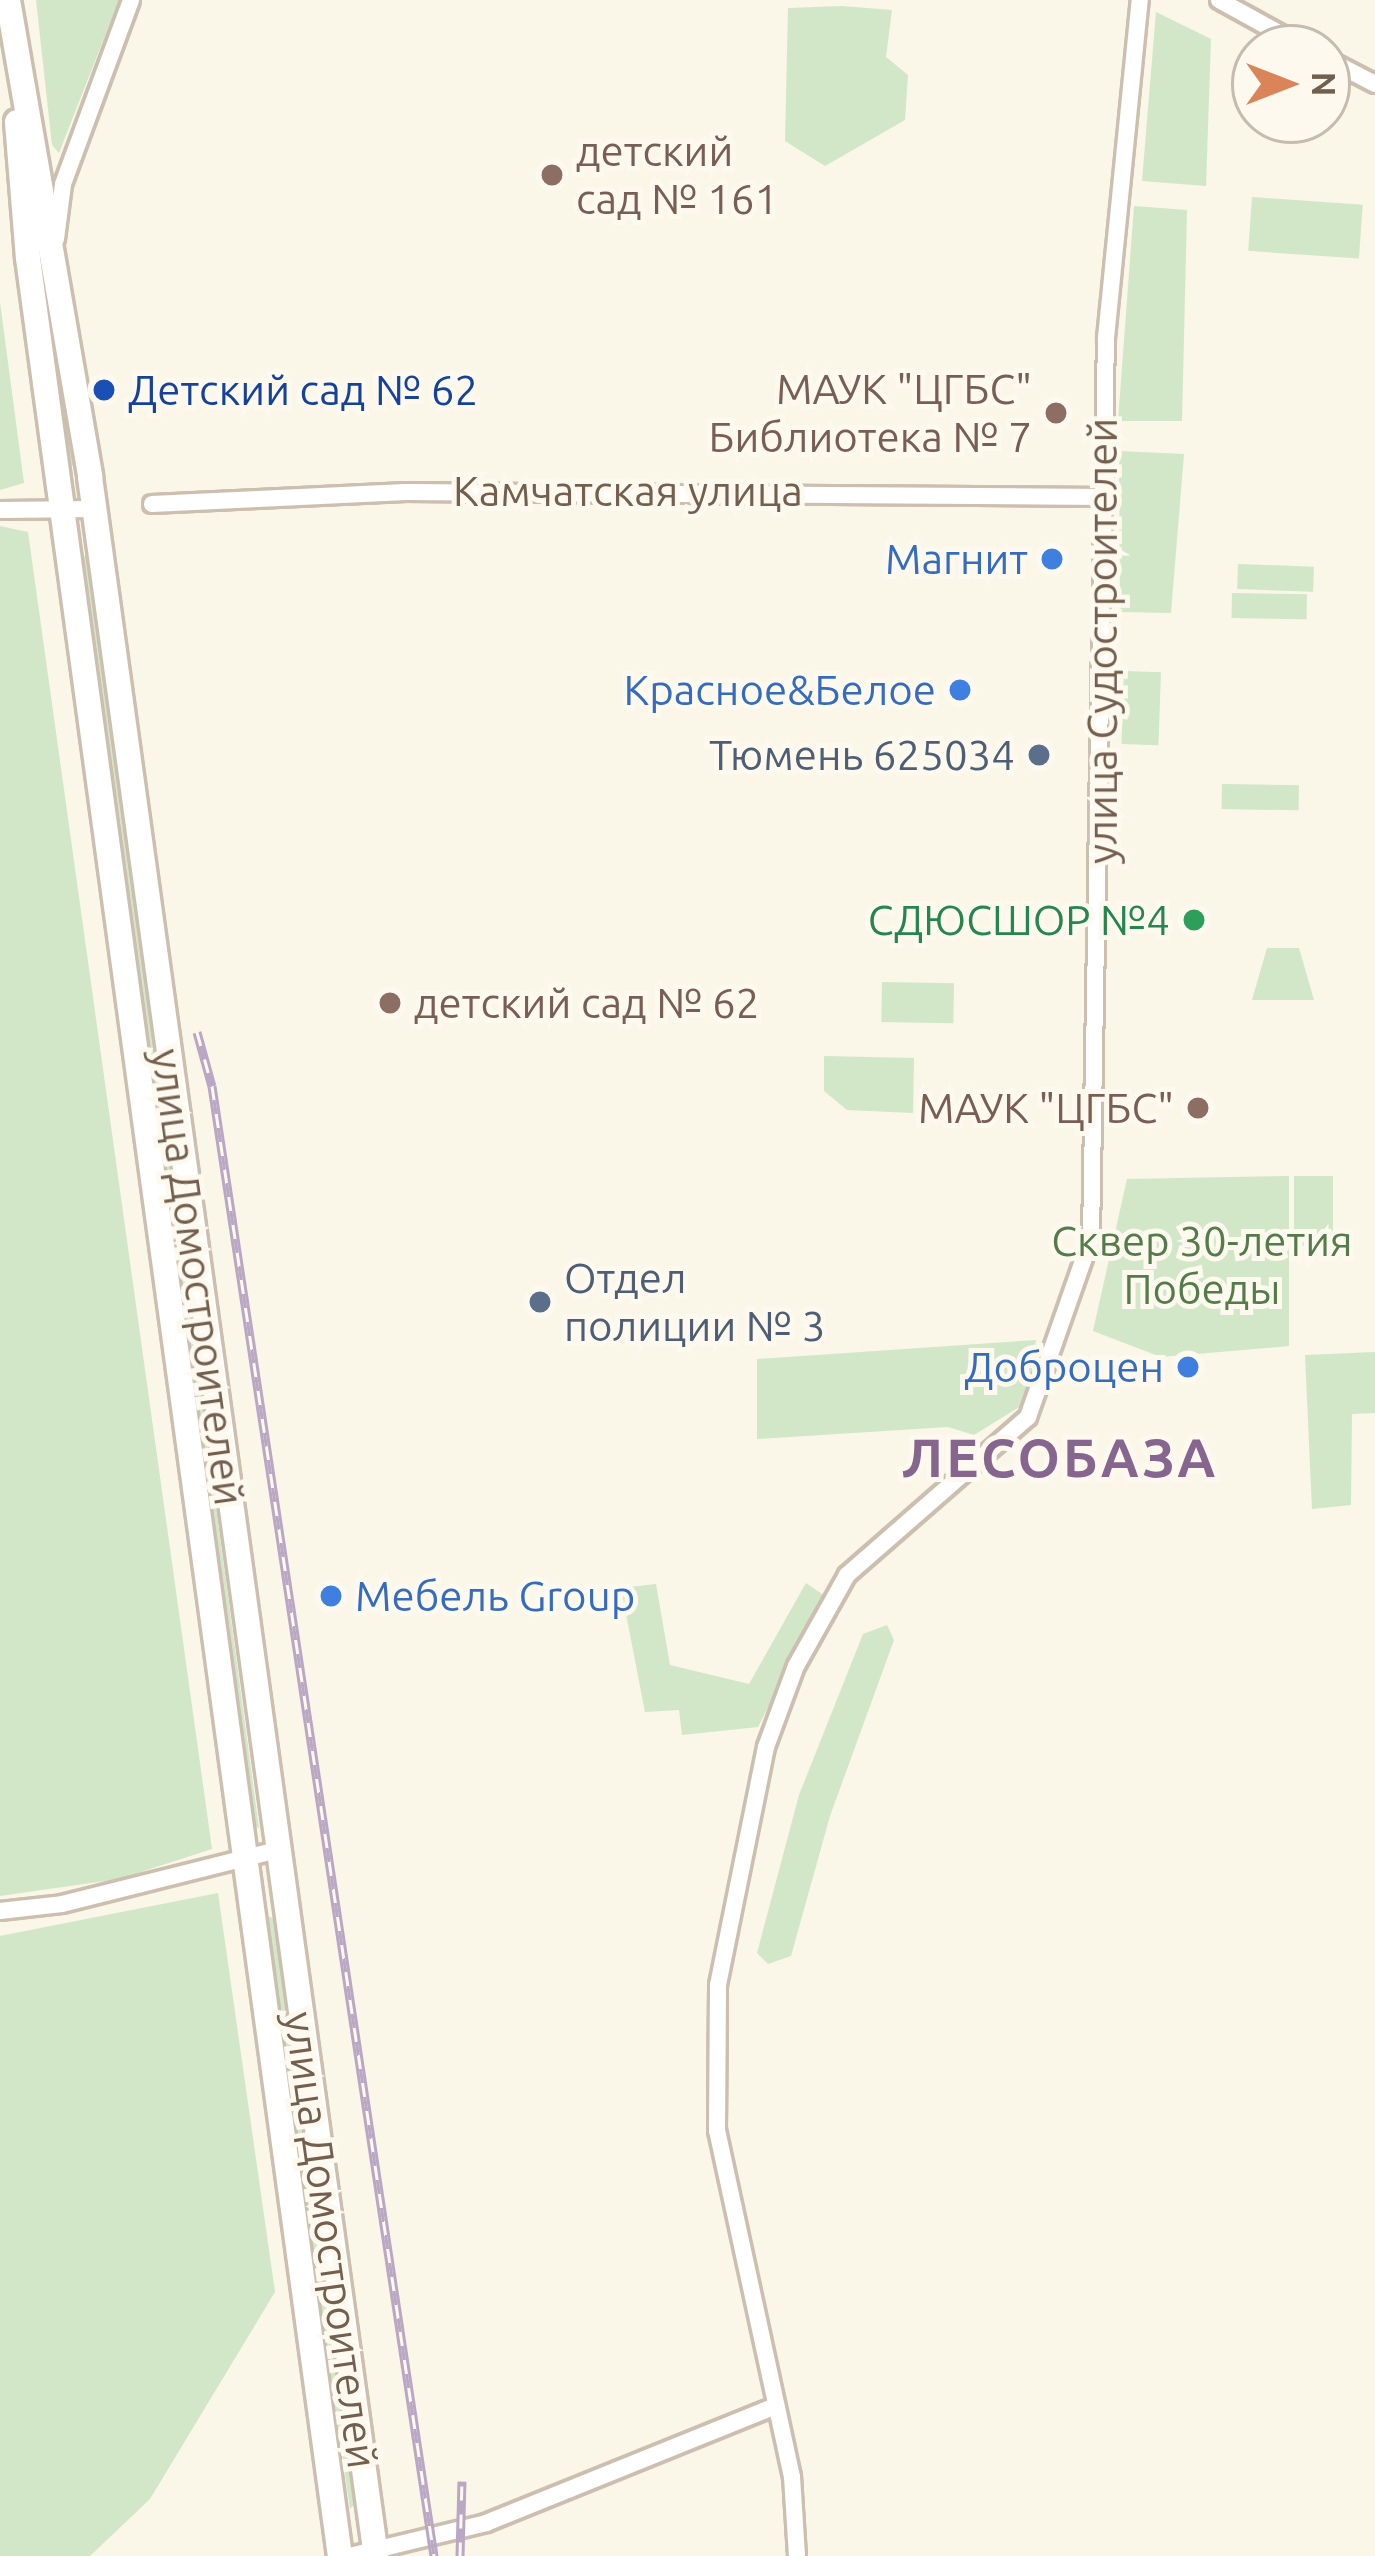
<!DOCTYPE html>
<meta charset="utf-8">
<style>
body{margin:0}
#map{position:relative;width:1375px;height:2556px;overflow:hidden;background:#faf6e8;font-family:Ubuntu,sans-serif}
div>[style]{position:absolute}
.green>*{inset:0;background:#d1e7c8;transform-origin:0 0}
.roads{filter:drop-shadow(3px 0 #ccbfaf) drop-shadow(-3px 0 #ccbfaf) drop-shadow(0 3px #ccbfaf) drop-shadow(0 -3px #ccbfaf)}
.minor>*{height:16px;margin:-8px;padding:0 8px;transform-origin:8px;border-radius:8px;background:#fff}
.secondary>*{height:24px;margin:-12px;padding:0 12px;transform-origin:12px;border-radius:12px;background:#fff}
.rail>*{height:9px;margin-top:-4.5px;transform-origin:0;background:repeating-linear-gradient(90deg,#fdf9ee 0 14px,#baa7c4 0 28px);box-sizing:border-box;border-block:3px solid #baa7c4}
.dots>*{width:33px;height:33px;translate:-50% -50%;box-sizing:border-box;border:6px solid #fdf9ee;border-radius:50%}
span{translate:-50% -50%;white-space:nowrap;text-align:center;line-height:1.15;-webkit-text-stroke:10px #fdf9ee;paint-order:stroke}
.education-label{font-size:42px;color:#785e54}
.left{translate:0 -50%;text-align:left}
.right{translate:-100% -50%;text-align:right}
.transit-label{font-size:42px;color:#164399}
.street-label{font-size:42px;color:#725f4e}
.shop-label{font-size:42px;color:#366cbe}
.service-label{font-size:42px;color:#4e5e75}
.leisure-label{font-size:42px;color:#27864d}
.park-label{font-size:42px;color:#547c4a}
.district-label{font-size:54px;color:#86668e;font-weight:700;letter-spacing:3px}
.north{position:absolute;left:1231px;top:24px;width:120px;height:120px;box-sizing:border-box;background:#fdf9ee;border:3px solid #c5bbae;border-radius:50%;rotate:90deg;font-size:33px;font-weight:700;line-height:48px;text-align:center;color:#725f4e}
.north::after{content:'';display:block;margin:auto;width:42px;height:54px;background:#d98559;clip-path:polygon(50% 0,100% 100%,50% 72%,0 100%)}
</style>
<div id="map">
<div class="green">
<i style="clip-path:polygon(36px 0,119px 0,59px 153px,52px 145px)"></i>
<i style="clip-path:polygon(842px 6px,892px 10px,886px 57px,908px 75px,905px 120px,825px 166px,785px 141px,788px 8px)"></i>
<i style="clip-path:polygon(1156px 12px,1211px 39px,1206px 186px,1142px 181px)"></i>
<i style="left:1252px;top:197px;width:111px;height:54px;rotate:4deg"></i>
<i style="clip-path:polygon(1134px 206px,1187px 210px,1182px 421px,1118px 421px)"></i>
<i style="clip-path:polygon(46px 288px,78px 462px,76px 467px,67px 464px)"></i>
<i style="clip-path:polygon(0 302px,24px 483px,0 490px)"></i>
<i style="clip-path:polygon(1119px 451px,1184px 454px,1171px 613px,1120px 612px)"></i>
<i style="clip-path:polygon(0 526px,28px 532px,212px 1849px,119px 1879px,0 1896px)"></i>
<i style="clip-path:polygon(83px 555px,89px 558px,259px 1828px,251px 1825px)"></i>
<i style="left:1238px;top:564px;width:76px;height:25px;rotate:2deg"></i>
<i style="left:1232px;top:593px;width:75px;height:25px;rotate:1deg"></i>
<i style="left:1124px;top:671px;width:37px;height:73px;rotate:2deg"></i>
<i style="left:1222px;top:784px;width:77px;height:25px;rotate:1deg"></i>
<i style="clip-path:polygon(1267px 948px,1299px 948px,1314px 1000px,1252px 1000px)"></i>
<i style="left:882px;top:982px;width:72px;height:40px;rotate:1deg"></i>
<i style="clip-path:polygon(824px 1056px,914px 1058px,913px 1113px,847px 1110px,824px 1091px)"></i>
<i style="clip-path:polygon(1289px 1176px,1289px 1346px,1161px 1357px,1093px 1331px,1127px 1179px)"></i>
<i style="left:1294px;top:1176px;width:39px;height:70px"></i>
<i style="clip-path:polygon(1036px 1340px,1029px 1401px,974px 1435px,948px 1427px,757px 1439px,757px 1359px)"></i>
<i style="clip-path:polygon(1375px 1352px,1375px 1413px,1352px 1414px,1351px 1505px,1312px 1509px,1305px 1355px)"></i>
<i style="clip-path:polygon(806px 1583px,825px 1596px,758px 1727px,682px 1735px,679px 1710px,645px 1712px,621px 1588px,656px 1584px,670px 1665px,749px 1684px)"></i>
<i style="clip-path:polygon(887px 1625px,894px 1640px,830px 1816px,791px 1956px,768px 1964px,757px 1953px,799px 1795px,863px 1634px)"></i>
<i style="clip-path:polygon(218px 1893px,275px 2292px,150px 2499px,90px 2556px,0 2556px,0 1936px)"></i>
<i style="clip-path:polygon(267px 1916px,276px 1919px,314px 2193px,307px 2215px)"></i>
<i style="clip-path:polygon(318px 2215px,356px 2503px,350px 2509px,311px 2235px)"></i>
</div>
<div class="roads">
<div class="minor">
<i style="left:1219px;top:0;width:99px;rotate:28.9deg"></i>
<i style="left:1327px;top:59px;width:54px;rotate:27.5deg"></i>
<i style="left:56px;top:239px;width:55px;rotate:-82.7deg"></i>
<i style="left:63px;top:184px;width:196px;rotate:-69.7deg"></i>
<i style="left:152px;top:504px;width:254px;rotate:-2.7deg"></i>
<i style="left:406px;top:492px;width:699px;rotate:0.41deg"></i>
<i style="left:0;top:510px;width:94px;rotate:-0.6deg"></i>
<i style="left:0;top:1911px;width:62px;rotate:-6.4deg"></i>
<i style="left:62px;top:1904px;width:222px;rotate:-14.1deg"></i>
<i style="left:350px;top:2556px;width:140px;rotate:-13.6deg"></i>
<i style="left:486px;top:2523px;width:313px;rotate:-22deg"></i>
<i style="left:797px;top:2556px;width:79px;rotate:-93.6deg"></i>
<i style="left:792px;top:2477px;width:354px;rotate:-102.2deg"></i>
<i style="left:717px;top:2131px;width:146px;rotate:-89.6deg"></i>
<i style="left:718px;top:1985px;width:243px;rotate:-78.6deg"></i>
<i style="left:766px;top:1747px;width:86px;rotate:-69.7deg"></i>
<i style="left:796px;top:1666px;width:104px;rotate:-60.7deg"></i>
<i style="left:847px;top:1575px;width:240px;rotate:-41.1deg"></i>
<i style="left:1028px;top:1417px;width:190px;rotate:-70.6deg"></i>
<i style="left:1091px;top:1238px;width:900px;rotate:-89.05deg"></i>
<i style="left:1106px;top:338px;width:340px;rotate:-84.3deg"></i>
</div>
<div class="secondary">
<i style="left:8px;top:0;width:484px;rotate:80.2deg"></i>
<i style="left:90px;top:477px;width:2099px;rotate:82.17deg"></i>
<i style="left:17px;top:122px;width:136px;rotate:85.4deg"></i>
<i style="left:28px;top:258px;width:2319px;rotate:82.27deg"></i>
</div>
</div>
<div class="rail">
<i style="left:197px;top:1032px;width:56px;rotate:74.5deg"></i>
<i style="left:212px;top:1086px;width:1487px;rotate:81.41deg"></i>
<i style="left:460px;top:2556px;width:75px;rotate:-88.5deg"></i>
</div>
<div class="dots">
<i style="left:552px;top:175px;background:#8d6e63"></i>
<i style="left:104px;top:390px;background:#1a4fb4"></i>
<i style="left:1056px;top:413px;background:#8d6e63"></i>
<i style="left:1052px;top:559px;background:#3f7fe0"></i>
<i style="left:960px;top:690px;background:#3f7fe0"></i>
<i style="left:1039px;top:755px;background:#5c6f8a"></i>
<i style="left:1194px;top:920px;background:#2e9e5b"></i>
<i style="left:390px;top:1003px;background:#8d6e63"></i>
<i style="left:1198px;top:1108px;background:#8d6e63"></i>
<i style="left:540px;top:1302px;background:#5c6f8a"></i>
<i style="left:1188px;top:1367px;background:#3f7fe0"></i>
<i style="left:331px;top:1596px;background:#3f7fe0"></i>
</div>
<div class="education-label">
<span class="left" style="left:576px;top:175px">детский<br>сад № 161</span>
<span class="right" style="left:1032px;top:413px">МАУК "ЦГБС"<br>Библиотека № 7</span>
<span class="left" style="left:414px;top:1003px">детский сад № 62</span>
<span class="right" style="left:1174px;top:1108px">МАУК "ЦГБС"</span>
</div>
<div class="transit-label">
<span class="left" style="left:128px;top:390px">Детский сад № 62</span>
</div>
<div class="street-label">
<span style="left:628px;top:491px">Камчатская улица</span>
<span style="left:1102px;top:641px;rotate:-90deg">улица Судостроителей</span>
<span style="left:198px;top:1277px;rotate:82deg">улица Домостроителей</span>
<span style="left:331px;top:2240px;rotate:82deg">улица Домостроителей</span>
</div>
<div class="shop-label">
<span class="right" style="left:1028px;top:559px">Магнит</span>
<span class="right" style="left:936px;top:690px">Красное&amp;Белое</span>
<span class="right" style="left:1164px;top:1367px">Доброцен</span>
<span class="left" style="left:355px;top:1596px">Мебель Group</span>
</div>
<div class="service-label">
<span class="right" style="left:1015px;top:755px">Тюмень 625034</span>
<span class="left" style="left:564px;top:1302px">Отдел<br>полиции № 3</span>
</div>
<div class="leisure-label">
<span class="right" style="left:1170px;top:920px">СДЮСШОР №4</span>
</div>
<div class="park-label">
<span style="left:1202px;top:1265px">Сквер 30-летия<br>Победы</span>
</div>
<div class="district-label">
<span style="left:1060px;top:1457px">ЛЕСОБАЗА</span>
</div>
<div class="north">N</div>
</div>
